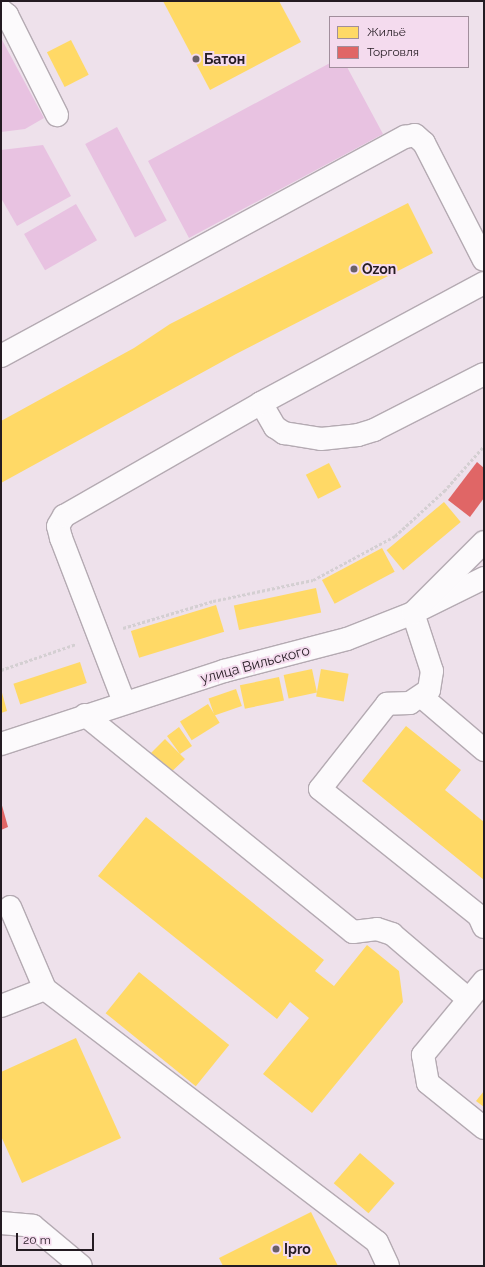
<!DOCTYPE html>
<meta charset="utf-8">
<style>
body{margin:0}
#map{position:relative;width:485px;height:1267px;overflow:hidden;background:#eee1eb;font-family:Raleway,sans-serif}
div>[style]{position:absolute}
.green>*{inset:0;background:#e8c2e1;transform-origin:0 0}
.homes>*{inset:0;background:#ffd966;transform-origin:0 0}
.shops>*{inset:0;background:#e06666}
.path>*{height:2.5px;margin-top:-1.25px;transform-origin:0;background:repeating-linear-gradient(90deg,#d4cfd2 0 3px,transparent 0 5px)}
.roads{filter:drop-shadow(1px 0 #b4aab2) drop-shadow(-1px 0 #b4aab2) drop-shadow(0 1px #b4aab2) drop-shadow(0 -1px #b4aab2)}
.minor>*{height:22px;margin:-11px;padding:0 11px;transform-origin:11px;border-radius:11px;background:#fcfafc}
.dots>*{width:11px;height:11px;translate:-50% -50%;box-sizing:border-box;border:2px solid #f4dbee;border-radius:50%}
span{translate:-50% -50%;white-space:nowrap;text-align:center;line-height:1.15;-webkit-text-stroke:4px #f4dbee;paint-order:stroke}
.poi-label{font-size:14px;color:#241b22;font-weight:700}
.left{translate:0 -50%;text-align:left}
.street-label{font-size:14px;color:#241b22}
.frame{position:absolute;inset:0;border:2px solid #241b22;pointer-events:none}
.legend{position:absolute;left:329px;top:16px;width:140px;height:52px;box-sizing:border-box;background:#f4dbee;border:1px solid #a18e9c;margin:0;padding:5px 7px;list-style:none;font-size:12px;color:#241b22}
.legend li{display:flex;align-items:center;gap:8px;height:20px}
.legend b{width:20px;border:1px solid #a18e9c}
.scale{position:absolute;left:16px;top:1233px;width:78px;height:18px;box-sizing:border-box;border:2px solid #241b22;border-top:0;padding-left:5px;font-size:12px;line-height:14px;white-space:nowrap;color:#241b22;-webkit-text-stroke:3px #f4dbee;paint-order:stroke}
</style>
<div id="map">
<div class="green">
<i style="clip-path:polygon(1px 38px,44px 118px,25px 129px,1px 132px)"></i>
<i style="clip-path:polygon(330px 63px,330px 67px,347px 67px,383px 134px,189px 238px,148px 161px)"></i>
<i style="left:117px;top:127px;width:106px;height:36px;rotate:62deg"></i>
<i style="clip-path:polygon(43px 145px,71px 196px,17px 226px,1px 198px,1px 150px)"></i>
<i style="left:76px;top:204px;width:42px;height:60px;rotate:60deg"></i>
</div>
<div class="homes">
<i style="clip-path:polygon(163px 1px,279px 1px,301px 42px,210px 90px)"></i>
<i style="left:71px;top:40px;width:39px;height:27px;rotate:63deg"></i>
<i style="clip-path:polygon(408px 203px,433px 253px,236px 354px,1px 483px,1px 421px,134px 348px,170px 324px)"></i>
<i style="left:329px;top:463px;width:27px;height:26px;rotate:63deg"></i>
<i style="left:444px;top:502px;width:26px;height:75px;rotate:50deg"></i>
<i style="left:382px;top:548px;width:27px;height:68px;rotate:62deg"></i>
<i style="left:316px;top:588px;width:25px;height:84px;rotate:78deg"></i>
<i style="left:216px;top:605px;width:28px;height:89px;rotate:73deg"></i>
<i style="left:80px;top:662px;width:22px;height:70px;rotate:72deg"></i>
<i style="left:312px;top:669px;width:24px;height:29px;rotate:78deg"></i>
<i style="left:321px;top:669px;width:28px;height:28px;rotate:10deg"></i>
<i style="left:279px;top:677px;width:24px;height:40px;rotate:78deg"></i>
<i style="clip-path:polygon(1px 689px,7px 711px,1px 713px)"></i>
<i style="left:236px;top:689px;width:18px;height:29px;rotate:71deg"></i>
<i style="left:208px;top:704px;width:22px;height:33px;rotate:58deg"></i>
<i style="clip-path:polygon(406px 726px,461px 770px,445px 790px,484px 822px,484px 880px,362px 781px)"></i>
<i style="clip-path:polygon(179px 727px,192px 746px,180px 754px,185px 759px,168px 775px,149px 755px,165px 739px,180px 754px,167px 736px)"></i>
<i style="clip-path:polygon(146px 817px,324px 960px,315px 971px,334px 986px,367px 945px,399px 971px,403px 1002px,312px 1113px,263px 1074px,309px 1018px,290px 1002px,277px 1019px,98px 876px)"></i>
<i style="left:139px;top:972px;width:116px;height:53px;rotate:39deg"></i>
<i style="clip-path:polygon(76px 1038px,121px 1138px,22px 1183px,1px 1136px,1px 1072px)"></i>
<i style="clip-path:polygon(484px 1091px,484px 1107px,476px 1101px)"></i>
<i style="left:360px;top:1153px;width:46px;height:40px;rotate:41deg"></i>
<i style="clip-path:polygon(311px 1212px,338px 1266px,223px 1266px,219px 1258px)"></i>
</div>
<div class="shops">
<i style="clip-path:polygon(477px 462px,484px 468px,484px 498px,470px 517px,448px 500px)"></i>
<i style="clip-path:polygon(1px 802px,8px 827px,1px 830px)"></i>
</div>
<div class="path">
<i style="left:123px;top:628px;width:94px;rotate:-16.7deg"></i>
<i style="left:213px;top:601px;width:102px;rotate:-11.9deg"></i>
<i style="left:313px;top:580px;width:93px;rotate:-28.2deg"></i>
<i style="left:395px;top:536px;width:67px;rotate:-42.6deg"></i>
<i style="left:444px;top:491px;width:60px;rotate:-48.4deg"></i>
<i style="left:1px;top:670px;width:79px;rotate:-19.1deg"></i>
</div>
<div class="roads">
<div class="minor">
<i style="left:1px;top:10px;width:8px;rotate:40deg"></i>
<i style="left:7px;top:15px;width:112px;rotate:63.4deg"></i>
<i style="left:1px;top:356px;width:460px;rotate:-28.5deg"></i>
<i style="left:405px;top:137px;width:10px;rotate:-11deg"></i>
<i style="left:415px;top:135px;width:12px;rotate:42deg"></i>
<i style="left:424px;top:143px;width:131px;rotate:62.9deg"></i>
<i style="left:261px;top:403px;width:28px;rotate:60deg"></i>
<i style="left:275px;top:427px;width:11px;rotate:34deg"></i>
<i style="left:284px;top:433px;width:37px;rotate:9deg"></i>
<i style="left:321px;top:439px;width:37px;rotate:-6deg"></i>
<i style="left:358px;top:435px;width:17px;rotate:-17deg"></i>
<i style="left:374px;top:430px;width:123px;rotate:-27deg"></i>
<i style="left:484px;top:578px;width:79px;rotate:153.8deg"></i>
<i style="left:413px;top:613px;width:61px;rotate:71.9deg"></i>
<i style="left:432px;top:671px;width:19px;rotate:99deg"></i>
<i style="left:429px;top:690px;width:23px;rotate:146deg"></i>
<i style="left:410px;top:703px;width:23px;rotate:178deg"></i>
<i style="left:387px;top:704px;width:108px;rotate:128.2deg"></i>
<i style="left:320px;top:789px;width:203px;rotate:38.6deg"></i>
<i style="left:479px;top:916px;width:12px;rotate:66deg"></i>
<i style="left:422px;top:697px;width:82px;rotate:40.5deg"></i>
<i style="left:124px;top:702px;width:176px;rotate:-111deg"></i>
<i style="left:61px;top:538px;width:12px;rotate:-104deg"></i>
<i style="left:58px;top:526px;width:12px;rotate:-59deg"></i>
<i style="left:64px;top:516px;width:227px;rotate:-29.8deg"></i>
<i style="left:261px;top:403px;width:253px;rotate:-28.3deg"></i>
<i style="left:85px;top:715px;width:345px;rotate:39deg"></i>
<i style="left:353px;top:932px;width:24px;rotate:-7deg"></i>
<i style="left:377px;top:929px;width:16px;rotate:18deg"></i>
<i style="left:392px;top:934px;width:100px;rotate:40.5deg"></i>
<i style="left:1px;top:744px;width:235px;rotate:-18.1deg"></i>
<i style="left:224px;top:671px;width:127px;rotate:-14.6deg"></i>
<i style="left:347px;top:639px;width:71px;rotate:-21.5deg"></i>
<i style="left:413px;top:613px;width:100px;rotate:-45deg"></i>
<i style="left:10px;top:907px;width:89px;rotate:66.9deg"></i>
<i style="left:484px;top:981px;width:96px;rotate:129.5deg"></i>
<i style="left:423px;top:1055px;width:28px;rotate:80deg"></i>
<i style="left:428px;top:1083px;width:72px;rotate:38.8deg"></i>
<i style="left:1px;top:1006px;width:47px;rotate:-21.1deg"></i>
<i style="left:45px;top:989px;width:417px;rotate:37.3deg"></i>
<i style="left:377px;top:1242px;width:26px;rotate:65deg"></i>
<i style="left:1px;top:1223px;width:32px;rotate:5deg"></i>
<i style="left:33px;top:1226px;width:62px;rotate:39.8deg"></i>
</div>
</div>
<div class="dots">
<i style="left:196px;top:59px;background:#6b6068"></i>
<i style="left:354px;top:269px;background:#6b6068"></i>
<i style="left:276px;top:1249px;background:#6b6068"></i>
</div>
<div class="poi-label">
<span class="left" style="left:204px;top:59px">Батон</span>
<span class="left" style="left:362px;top:269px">Ozon</span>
<span class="left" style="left:284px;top:1249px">Ipro</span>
</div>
<div class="street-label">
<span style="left:255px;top:664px;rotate:-15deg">улица Вильского</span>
</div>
<div class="frame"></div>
<ul class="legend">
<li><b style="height:11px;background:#ffd966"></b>Жильё</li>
<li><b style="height:11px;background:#e06666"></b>Торговля</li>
</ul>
<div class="scale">20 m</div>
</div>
